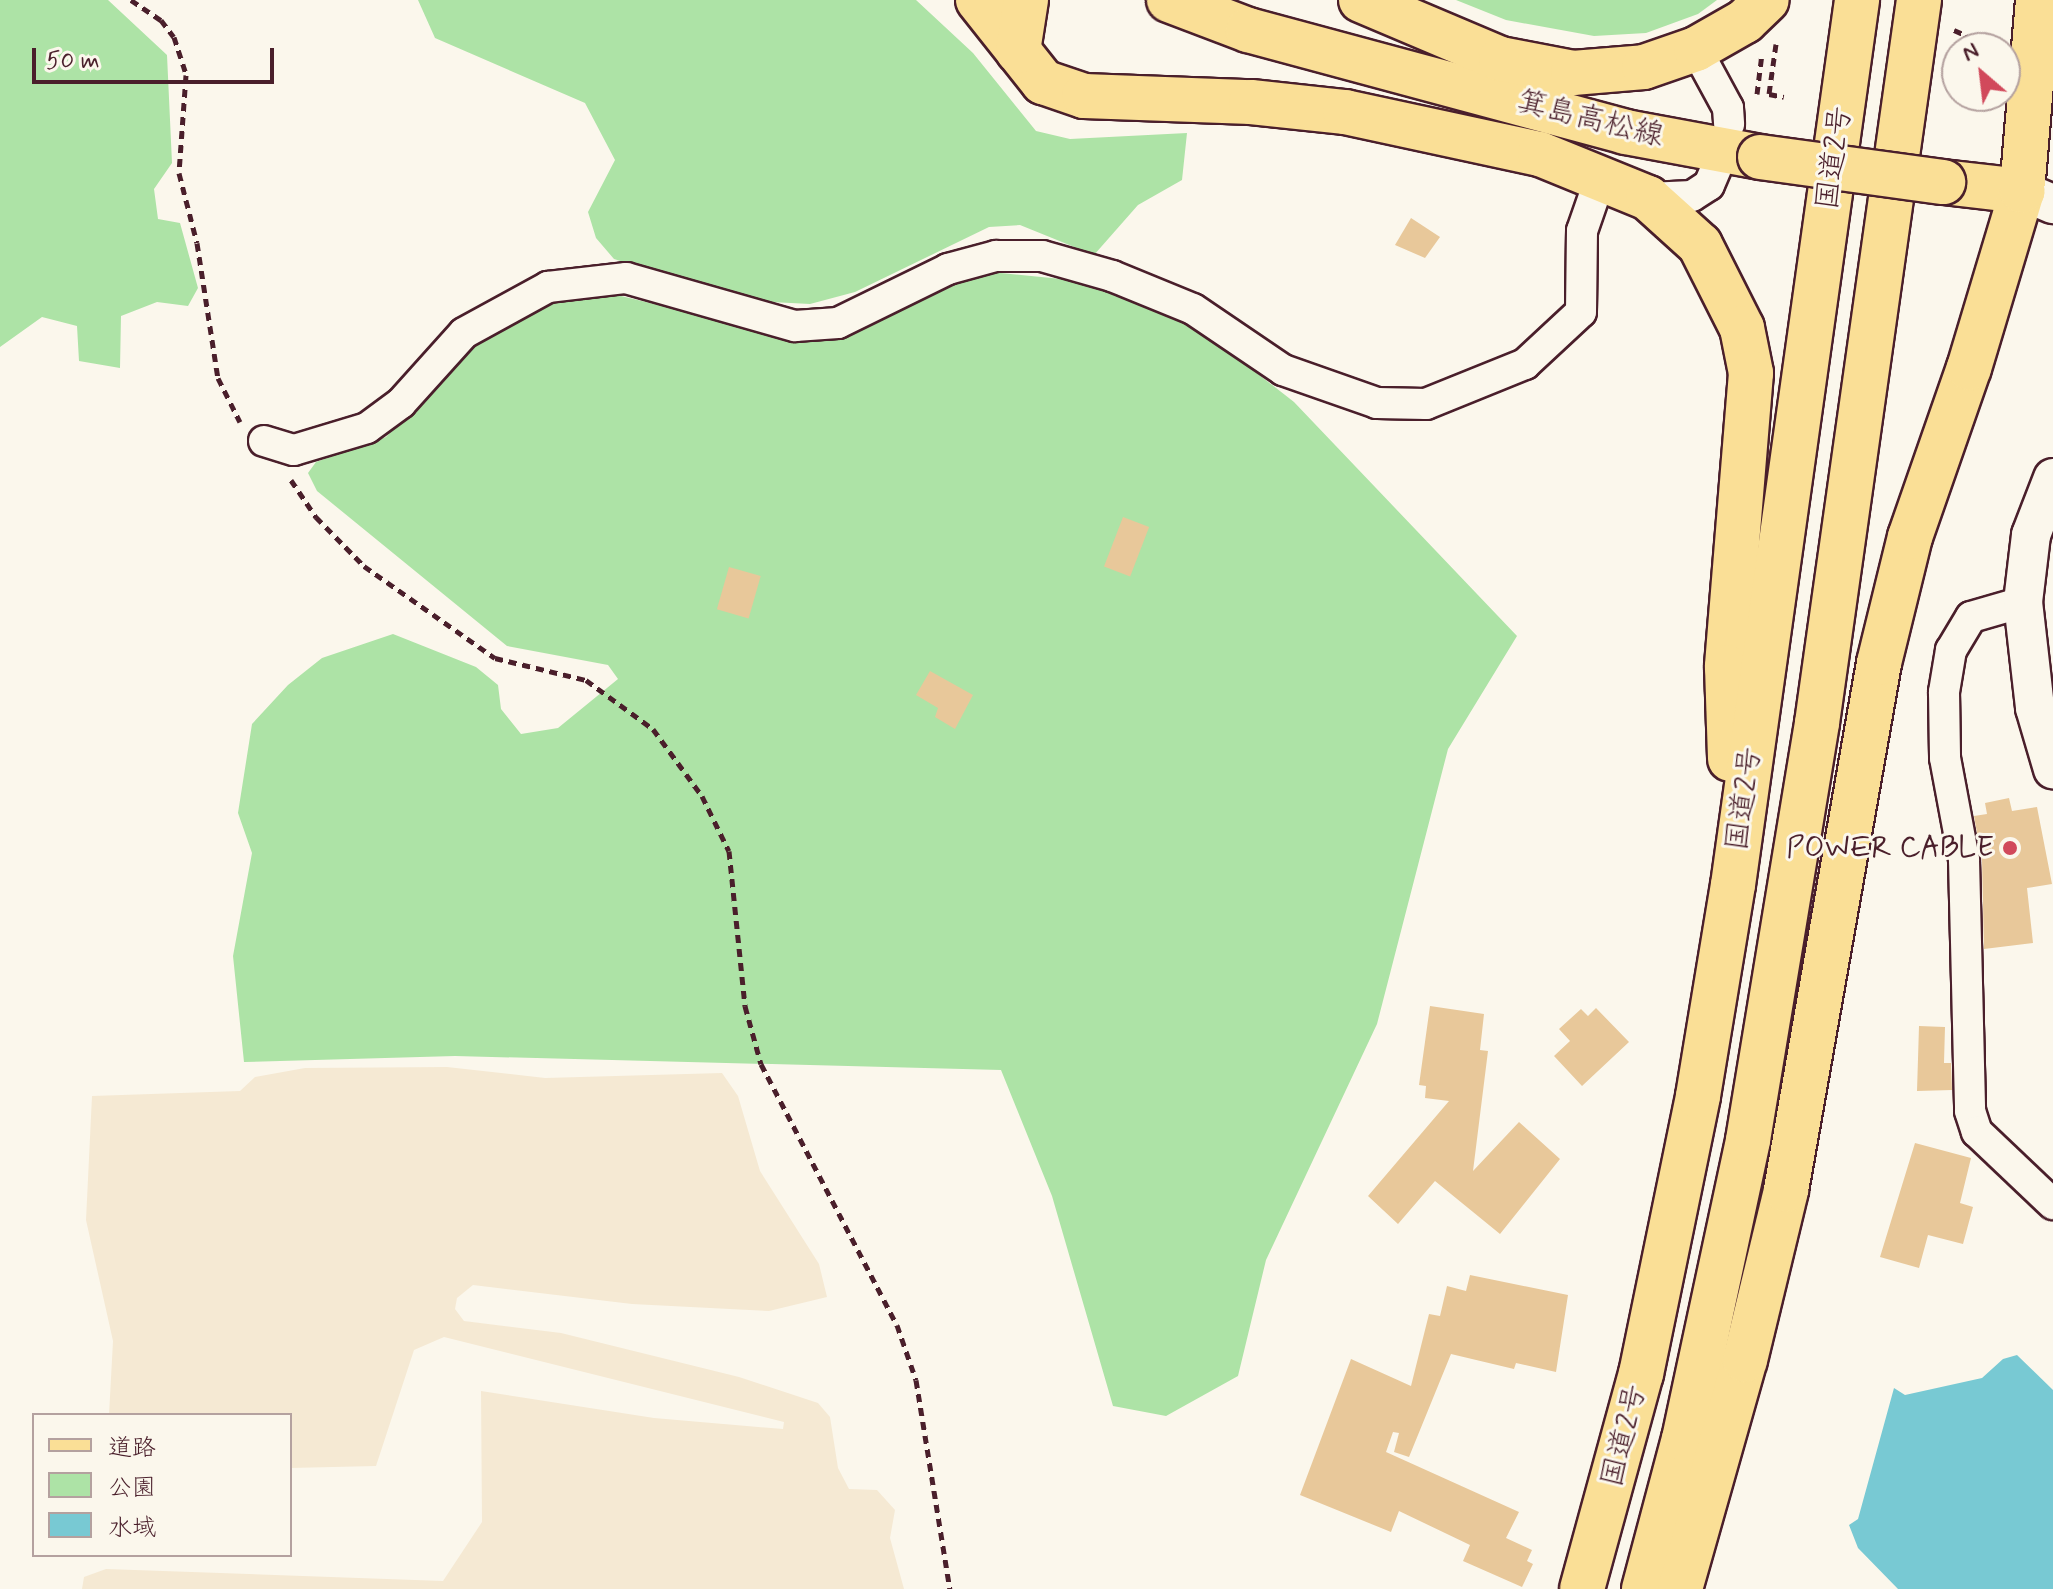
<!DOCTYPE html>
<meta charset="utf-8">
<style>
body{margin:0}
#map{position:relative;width:2053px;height:1589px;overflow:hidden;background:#fbf7ec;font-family:Mynerve,"Klee One",sans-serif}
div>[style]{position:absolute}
.built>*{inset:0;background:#f5e9d3}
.green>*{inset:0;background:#ade3a6}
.water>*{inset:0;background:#78c9d3}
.building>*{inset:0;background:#e8c89a;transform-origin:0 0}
.path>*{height:5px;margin-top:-2.5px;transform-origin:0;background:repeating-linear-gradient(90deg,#4a1f2b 0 8px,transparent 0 14px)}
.roads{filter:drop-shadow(2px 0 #4a1f2b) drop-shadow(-2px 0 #4a1f2b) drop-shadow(0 2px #4a1f2b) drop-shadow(0 -2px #4a1f2b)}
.minor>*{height:30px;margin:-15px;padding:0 15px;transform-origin:15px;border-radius:15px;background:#fbf7ec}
.tertiary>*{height:38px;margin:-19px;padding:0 19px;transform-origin:19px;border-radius:19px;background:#fbf7ec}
.primary>*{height:44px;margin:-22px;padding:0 22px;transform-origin:22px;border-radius:22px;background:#fadf96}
.trunk>*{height:44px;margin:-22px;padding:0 22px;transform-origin:22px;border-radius:22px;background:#fadf96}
.bridges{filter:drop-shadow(2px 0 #4a1f2b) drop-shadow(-2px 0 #4a1f2b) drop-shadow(0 2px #4a1f2b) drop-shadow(0 -2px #4a1f2b)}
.primary-bridge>*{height:44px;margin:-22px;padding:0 22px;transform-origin:22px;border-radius:22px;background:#fadf96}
.dots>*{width:22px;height:22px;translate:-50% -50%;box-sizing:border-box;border:4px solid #fbf7ec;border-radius:50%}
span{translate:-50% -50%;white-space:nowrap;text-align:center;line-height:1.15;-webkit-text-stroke:6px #fbf7ec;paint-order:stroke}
.street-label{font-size:30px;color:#4a1f2b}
.poi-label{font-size:30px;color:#4a1f2b}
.right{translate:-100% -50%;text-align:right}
.legend{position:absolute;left:32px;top:1413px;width:260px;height:144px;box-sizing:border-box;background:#fbf7ec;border:2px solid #b4a19f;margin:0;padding:10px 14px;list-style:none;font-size:24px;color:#4a1f2b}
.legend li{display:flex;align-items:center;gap:16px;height:40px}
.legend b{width:40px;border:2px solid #b4a19f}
.north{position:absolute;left:1941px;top:32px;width:80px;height:80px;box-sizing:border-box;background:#fbf7ec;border:2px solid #b4a19f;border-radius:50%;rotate:332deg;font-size:22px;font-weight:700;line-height:32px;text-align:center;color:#4a1f2b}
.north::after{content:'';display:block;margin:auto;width:28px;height:36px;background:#d1495b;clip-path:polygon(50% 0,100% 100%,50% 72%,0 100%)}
.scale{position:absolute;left:32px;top:48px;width:242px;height:36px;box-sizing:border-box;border:4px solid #4a1f2b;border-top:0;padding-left:10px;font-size:24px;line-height:28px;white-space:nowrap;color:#4a1f2b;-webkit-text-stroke:6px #fbf7ec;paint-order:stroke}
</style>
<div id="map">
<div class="built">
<i style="clip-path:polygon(447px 1067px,545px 1078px,722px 1073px,738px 1096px,760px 1171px,819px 1264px,827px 1297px,769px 1311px,632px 1304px,473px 1285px,457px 1298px,455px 1309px,464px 1321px,561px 1333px,739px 1377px,818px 1403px,830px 1417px,838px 1468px,849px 1489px,877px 1490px,895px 1510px,890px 1538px,904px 1589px,82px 1589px,84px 1577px,106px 1569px,443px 1581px,482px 1522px,481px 1391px,654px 1418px,783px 1429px,784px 1422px,444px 1337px,414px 1350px,376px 1466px,290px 1468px,290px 1415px,109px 1415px,113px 1341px,86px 1220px,92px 1096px,240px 1091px,255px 1077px,305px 1068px)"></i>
</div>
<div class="green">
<i style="clip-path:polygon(0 0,108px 0,167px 55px,172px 163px,154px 189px,158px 219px,180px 223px,198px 288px,188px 306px,157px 302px,121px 316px,120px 368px,79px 361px,77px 326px,42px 317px,0 347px)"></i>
<i style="clip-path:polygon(418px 0,916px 0,973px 53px,1036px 131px,1070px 139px,1187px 133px,1182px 180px,1138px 205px,1094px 255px,1020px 225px,989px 227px,855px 292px,810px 304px,751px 301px,614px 259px,596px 238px,588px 212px,615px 160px,585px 103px,435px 38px)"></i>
<i style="clip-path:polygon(1456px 0,1717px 0,1698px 14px,1646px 33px,1594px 36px,1506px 20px)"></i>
<i style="clip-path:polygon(991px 272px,1102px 283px,1204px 332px,1294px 402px,1517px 636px,1448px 749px,1377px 1024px,1266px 1260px,1238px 1376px,1166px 1416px,1113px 1406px,1052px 1196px,1001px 1070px,455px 1056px,244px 1062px,233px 956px,252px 853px,238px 813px,252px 724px,288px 685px,322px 658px,393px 634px,476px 667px,498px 685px,501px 709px,521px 734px,558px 728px,618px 679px,608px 665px,507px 646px,317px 491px,308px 473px,316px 462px,386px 437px,470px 345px,539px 308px,578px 293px,621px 296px,796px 338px)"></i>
</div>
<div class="water">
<i style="clip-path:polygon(2017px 1355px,2053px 1390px,2053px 1589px,1898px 1589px,1858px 1548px,1849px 1525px,1858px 1519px,1894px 1388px,1905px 1395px,1982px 1378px,2003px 1359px)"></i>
</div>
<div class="building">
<i style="clip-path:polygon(1411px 218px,1440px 237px,1425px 258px,1395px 245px)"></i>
<i style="left:1123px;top:517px;width:28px;height:53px;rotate:21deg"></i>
<i style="left:729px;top:567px;width:33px;height:44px;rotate:16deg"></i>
<i style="clip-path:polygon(930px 671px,973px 695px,955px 729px,935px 717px,938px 708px,916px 695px)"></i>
<i style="clip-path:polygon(2009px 798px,2012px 811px,2037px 807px,2052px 884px,2027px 888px,2033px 943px,1984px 949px,1982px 860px,1974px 816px,1987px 814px,1985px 803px)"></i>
<i style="clip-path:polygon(1430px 1006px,1484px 1014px,1480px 1050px,1488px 1051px,1473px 1171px,1519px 1122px,1560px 1159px,1500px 1234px,1435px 1181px,1398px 1224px,1368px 1196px,1449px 1101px,1425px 1098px,1426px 1086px,1419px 1085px)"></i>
<i style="clip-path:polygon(1596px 1008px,1629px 1042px,1582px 1086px,1554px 1056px,1570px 1041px,1559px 1029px,1581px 1009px,1588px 1016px)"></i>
<i style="clip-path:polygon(1919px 1026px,1945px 1027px,1944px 1063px,1951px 1063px,1952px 1090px,1917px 1091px)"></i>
<i style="clip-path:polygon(1915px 1143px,1971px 1158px,1960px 1203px,1973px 1207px,1963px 1244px,1928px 1235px,1919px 1268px,1880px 1257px)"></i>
<i style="clip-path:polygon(1470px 1275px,1568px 1295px,1556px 1372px,1516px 1363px,1514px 1369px,1451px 1354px,1409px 1457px,1394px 1452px,1399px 1433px,1393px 1432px,1386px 1452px,1519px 1512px,1506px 1538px,1532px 1550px,1527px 1561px,1533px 1564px,1522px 1587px,1463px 1561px,1470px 1545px,1399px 1511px,1391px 1532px,1300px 1495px,1351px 1359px,1411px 1386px,1429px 1314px,1440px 1316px,1447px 1286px,1466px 1291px)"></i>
</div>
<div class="path">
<i style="left:131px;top:0;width:36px;rotate:34deg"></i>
<i style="left:161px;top:20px;width:21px;rotate:53deg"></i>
<i style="left:174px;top:37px;width:40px;rotate:72deg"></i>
<i style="left:186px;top:75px;width:98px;rotate:94.1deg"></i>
<i style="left:179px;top:173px;width:72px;rotate:75.6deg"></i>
<i style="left:197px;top:243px;width:137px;rotate:81.2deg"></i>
<i style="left:218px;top:378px;width:49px;rotate:63.4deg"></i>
<i style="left:1954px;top:30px;width:12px;rotate:24deg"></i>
<i style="left:1965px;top:35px;width:15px;rotate:62deg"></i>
<i style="left:1776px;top:44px;width:50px;rotate:98deg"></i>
<i style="left:1769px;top:94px;width:15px;rotate:11deg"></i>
<i style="left:1757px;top:94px;width:38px;rotate:-83deg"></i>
<i style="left:291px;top:480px;width:45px;rotate:56deg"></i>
<i style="left:316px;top:517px;width:69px;rotate:45.6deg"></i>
<i style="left:364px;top:566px;width:160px;rotate:35.1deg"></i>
<i style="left:495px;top:658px;width:94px;rotate:13.6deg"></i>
<i style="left:586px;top:680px;width:83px;rotate:36.2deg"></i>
<i style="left:653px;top:729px;width:83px;rotate:53.8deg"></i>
<i style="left:702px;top:796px;width:61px;rotate:63.9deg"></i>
<i style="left:729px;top:851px;width:156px;rotate:84.1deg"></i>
<i style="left:745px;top:1006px;width:60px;rotate:74.6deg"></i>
<i style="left:761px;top:1064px;width:294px;rotate:62.5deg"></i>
<i style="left:897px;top:1325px;width:58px;rotate:70.9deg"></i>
<i style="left:916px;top:1380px;width:212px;rotate:80.8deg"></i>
</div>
<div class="roads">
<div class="minor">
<i style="left:1696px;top:49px;width:67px;rotate:61.5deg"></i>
<i style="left:1728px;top:108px;width:16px;rotate:86deg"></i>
<i style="left:1648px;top:198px;width:44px;rotate:-2.6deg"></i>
<i style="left:1692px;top:196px;width:20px;rotate:-33deg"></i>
<i style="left:1709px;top:185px;width:21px;rotate:-67deg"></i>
<i style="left:264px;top:441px;width:31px;rotate:17deg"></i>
<i style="left:294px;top:450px;width:76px;rotate:-16.8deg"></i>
<i style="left:367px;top:428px;width:42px;rotate:-36.3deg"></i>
<i style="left:401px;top:403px;width:94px;rotate:-48deg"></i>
<i style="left:464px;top:333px;width:96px;rotate:-28.7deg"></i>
<i style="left:548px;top:287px;width:79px;rotate:-6.6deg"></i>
<i style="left:626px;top:278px;width:176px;rotate:15.9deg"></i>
<i style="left:795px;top:326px;width:43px;rotate:-4deg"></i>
<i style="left:838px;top:323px;width:123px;rotate:-26.1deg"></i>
<i style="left:948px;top:269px;width:50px;rotate:-15.2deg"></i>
<i style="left:996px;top:256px;width:46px"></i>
<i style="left:1042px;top:256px;width:73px;rotate:15.9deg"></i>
<i style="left:1112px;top:276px;width:87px;rotate:22.2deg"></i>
<i style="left:1193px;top:309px;width:109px;rotate:34.1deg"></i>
<i style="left:1283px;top:370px;width:100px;rotate:19.3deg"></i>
<i style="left:1377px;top:403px;width:49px;rotate:1.2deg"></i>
<i style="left:1426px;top:404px;width:107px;rotate:-22deg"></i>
<i style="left:1525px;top:364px;width:76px;rotate:-42.9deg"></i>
<i style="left:1581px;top:312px;width:81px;rotate:-89.3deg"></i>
<i style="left:1582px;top:231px;width:58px;rotate:-70.9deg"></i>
<i style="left:2023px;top:602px;width:54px;rotate:163.9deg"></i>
<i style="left:1971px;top:617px;width:39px;rotate:121deg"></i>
<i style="left:1951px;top:650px;width:43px;rotate:99.5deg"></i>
<i style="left:1944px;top:692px;width:66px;rotate:89.1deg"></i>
<i style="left:1945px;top:758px;width:104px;rotate:79.4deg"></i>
<i style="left:1964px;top:860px;width:251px;rotate:88.6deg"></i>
<i style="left:1970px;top:1111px;width:22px;rotate:72deg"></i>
<i style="left:1977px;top:1132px;width:105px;rotate:43.5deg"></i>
</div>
<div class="tertiary">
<i style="left:2022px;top:191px;width:34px;rotate:23deg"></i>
<i style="left:2053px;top:478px;width:61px;rotate:111.1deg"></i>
<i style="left:2031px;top:535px;width:67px;rotate:96.8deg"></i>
<i style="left:2023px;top:602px;width:107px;rotate:83.5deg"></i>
<i style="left:2035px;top:708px;width:64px;rotate:73.6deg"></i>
</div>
<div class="primary">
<i style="left:1169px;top:0;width:85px;rotate:20.8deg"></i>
<i style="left:1248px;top:30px;width:391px;rotate:15.1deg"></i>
<i style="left:1625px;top:132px;width:137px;rotate:10.5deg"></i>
<i style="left:1943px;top:182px;width:80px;rotate:6.5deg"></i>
</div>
<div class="trunk">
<i style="left:978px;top:0;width:105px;rotate:51.6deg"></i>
<i style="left:1043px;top:82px;width:43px;rotate:18.9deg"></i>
<i style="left:1084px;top:96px;width:167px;rotate:2.1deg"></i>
<i style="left:1251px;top:102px;width:95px;rotate:6.1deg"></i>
<i style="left:1345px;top:112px;width:199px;rotate:12.2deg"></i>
<i style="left:1540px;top:154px;width:117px;rotate:22.2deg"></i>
<i style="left:1648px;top:198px;width:70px;rotate:42.1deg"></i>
<i style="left:1700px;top:245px;width:93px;rotate:63.2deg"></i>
<i style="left:1742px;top:328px;width:46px;rotate:78.7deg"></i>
<i style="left:1751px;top:373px;width:295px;rotate:94.7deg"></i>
<i style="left:1727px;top:667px;width:92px;rotate:88.1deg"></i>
<i style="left:1361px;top:0;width:152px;rotate:22.9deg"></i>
<i style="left:1501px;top:59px;width:73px;rotate:11deg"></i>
<i style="left:1573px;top:73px;width:71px;rotate:-4.8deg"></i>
<i style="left:1644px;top:67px;width:55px;rotate:-19.1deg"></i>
<i style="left:1696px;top:49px;width:56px;rotate:-29.7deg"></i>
<i style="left:1745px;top:21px;width:30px;rotate:-44deg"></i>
<i style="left:1018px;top:51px;width:52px;rotate:-81.1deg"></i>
<i style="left:1582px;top:1589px;width:223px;rotate:-74.7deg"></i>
<i style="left:1641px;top:1374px;width:284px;rotate:-78.4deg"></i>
<i style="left:1698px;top:1096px;width:214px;rotate:-80.6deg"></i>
<i style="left:1733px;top:885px;width:894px;rotate:-82.02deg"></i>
<i style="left:1644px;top:1589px;width:155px;rotate:-75.1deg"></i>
<i style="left:1684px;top:1439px;width:306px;rotate:-77.9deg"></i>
<i style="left:1748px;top:1140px;width:423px;rotate:-80.6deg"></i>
<i style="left:1817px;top:723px;width:730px;rotate:-81.97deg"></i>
<i style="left:1680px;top:1589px;width:238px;rotate:-74.2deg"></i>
<i style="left:1745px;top:1360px;width:175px;rotate:-76.4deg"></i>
<i style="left:1786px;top:1190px;width:535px;rotate:-79.99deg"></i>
<i style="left:1879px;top:663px;width:130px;rotate:-76.2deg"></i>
<i style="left:1910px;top:537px;width:179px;rotate:-70.8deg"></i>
<i style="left:1969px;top:368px;width:185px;rotate:-73.3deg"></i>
<i style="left:2022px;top:191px;width:192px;rotate:-85.2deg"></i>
</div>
</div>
<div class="bridges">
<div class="primary-bridge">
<i style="left:1760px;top:157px;width:185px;rotate:7.8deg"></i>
</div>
</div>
<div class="dots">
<i style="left:2010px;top:848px;background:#d1495b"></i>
</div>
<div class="street-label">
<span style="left:1590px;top:120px;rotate:14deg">箕島高松線</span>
<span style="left:1835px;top:158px;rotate:-82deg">国道2号</span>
<span style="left:1745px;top:799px;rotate:-82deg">国道2号</span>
<span style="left:1625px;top:1436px;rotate:-76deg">国道2号</span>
</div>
<div class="poi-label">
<span class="right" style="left:1994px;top:848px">POWER CABLE</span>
</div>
<ul class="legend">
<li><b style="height:10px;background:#fadf96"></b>道路</li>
<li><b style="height:22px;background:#ade3a6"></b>公園</li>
<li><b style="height:22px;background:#78c9d3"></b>水域</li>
</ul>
<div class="north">N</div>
<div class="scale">50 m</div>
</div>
